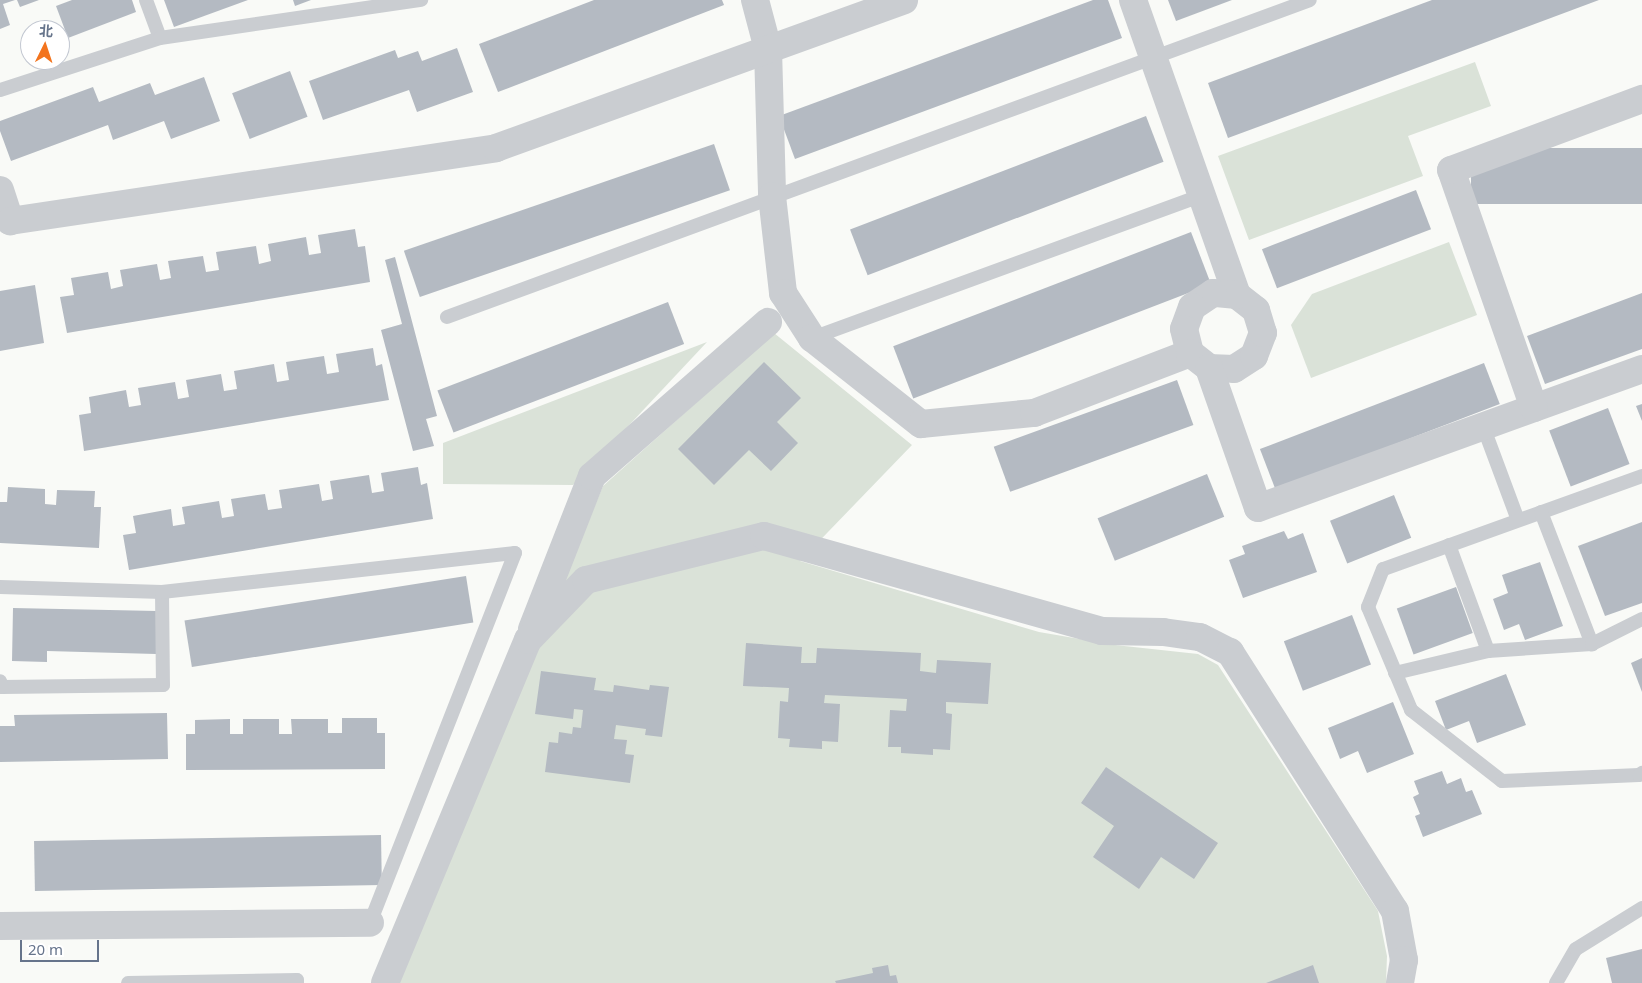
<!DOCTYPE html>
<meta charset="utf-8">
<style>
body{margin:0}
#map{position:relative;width:1642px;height:983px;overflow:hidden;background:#f9faf7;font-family:"Noto Sans","Noto Sans SC",sans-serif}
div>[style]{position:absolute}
.green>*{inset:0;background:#dae2d8}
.building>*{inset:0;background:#b4bac2;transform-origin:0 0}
.lane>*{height:14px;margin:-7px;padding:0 7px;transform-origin:7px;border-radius:7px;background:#cacdd1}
.street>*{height:28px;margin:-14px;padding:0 14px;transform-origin:14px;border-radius:14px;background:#cacdd1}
span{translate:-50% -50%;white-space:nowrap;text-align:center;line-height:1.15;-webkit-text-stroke:5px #fff;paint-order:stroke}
.north{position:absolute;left:20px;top:20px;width:50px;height:50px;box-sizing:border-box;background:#fff;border:1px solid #c2c7d1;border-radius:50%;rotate:4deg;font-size:14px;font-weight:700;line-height:20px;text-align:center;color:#66748b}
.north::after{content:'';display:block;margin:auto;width:18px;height:22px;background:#f3741e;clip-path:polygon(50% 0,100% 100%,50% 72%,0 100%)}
.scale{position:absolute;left:20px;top:940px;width:79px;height:22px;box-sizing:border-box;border:2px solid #66748b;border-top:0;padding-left:6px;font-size:15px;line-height:18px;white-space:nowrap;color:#66748b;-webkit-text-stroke:4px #fff;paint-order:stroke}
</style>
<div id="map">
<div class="green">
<i style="clip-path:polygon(1475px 62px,1491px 106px,1408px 136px,1423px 176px,1249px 240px,1218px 156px)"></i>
<i style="clip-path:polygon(1449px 242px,1477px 315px,1311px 378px,1291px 325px,1312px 294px)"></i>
<i style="clip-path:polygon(774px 333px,912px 445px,800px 561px,1039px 632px,1115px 645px,1198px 654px,1218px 665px,1378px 911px,1387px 956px,1386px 983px,396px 983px,603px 486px)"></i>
<i style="clip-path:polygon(707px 342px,573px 485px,443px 484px,443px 443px)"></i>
</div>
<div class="building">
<i style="clip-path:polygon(0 0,15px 0,3px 4px,10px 25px,0 29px)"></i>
<i style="clip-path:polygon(17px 0,39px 0,20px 7px)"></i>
<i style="clip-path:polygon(72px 0,132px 0,136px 12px,68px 38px,56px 6px)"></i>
<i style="clip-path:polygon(164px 0,248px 0,174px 27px)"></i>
<i style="clip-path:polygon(293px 0,311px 0,295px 6px)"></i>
<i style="clip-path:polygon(594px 0,722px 0,724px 5px,498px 92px,479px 44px)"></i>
<i style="clip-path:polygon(1093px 0,1108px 0,1122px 38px,795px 159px,779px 116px)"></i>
<i style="clip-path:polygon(1168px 0,1232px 0,1176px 21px)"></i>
<i style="clip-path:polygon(1432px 0,1599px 0,1228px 138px,1208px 83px)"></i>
<i style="clip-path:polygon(457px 48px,473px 92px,417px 112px,409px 90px,323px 120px,309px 81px,395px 50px,398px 58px,418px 51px,422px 61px)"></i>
<i style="left:290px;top:71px;width:49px;height:62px;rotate:69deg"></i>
<i style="clip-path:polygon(204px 77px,220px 121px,171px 139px,164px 121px,113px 140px,108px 125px,11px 161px,0 131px,0 121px,93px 87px,99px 102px,150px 83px,155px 95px)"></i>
<i style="left:1146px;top:116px;width:49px;height:317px;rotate:69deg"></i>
<i style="left:714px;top:144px;width:49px;height:328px;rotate:71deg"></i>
<i style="left:1642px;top:148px;width:56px;height:171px;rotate:90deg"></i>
<i style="left:1416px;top:190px;width:42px;height:165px;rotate:69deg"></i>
<i style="clip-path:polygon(355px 229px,358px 247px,365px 246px,370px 282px,67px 333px,60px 297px,74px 295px,71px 278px,108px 272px,111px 289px,123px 286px,120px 270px,157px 264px,160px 280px,171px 278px,168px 261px,203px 256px,206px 272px,219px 270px,216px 252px,256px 246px,259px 264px,271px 261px,268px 244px,306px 237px,309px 255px,321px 253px,318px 235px)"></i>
<i style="left:1191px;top:232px;width:56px;height:319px;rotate:69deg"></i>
<i style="clip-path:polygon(395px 257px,437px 416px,426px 419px,434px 446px,413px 451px,381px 330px,402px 324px,385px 260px)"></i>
<i style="clip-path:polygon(35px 285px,44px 343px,0 351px,0 291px)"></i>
<i style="clip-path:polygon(1642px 293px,1642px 349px,1545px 384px,1527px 336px)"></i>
<i style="left:668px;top:302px;width:45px;height:247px;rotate:69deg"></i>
<i style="clip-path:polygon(373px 348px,376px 366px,382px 364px,389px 400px,84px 451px,79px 415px,91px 413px,89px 397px,126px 390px,129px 407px,141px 405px,138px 388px,175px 382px,178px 399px,189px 397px,186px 380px,221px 374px,224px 391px,237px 389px,234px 371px,274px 364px,277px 382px,289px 380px,286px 362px,324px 356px,327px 374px,339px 372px,336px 354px)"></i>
<i style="clip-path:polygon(764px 362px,801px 398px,777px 422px,798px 443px,771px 471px,749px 450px,714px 485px,678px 449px)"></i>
<i style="left:1484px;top:363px;width:44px;height:240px;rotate:69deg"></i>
<i style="left:1177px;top:380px;width:48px;height:195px;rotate:70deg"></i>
<i style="clip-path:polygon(1642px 404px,1642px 421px,1636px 406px)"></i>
<i style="left:1608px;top:408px;width:60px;height:63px;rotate:69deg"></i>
<i style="clip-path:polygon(418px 467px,421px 485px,427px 483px,433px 519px,129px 570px,123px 535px,136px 533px,133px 516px,171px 509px,173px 526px,185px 524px,182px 507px,219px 501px,222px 518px,234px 516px,231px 499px,265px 494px,268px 510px,282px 508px,279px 490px,319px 484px,322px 501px,333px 499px,330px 481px,369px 475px,372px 493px,384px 491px,381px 473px)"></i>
<i style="left:1207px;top:474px;width:46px;height:118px;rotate:68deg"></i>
<i style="clip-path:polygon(8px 487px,45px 489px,45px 504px,56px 505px,57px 490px,95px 491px,94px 507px,101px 507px,99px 548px,0 543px,0 502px,7px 502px)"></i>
<i style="left:1394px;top:495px;width:46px;height:69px;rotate:68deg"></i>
<i style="clip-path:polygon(1642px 522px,1642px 603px,1605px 616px,1578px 546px)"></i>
<i style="clip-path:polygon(1284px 531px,1288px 539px,1303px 533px,1317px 572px,1243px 598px,1229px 560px,1245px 554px,1242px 546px)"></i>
<i style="clip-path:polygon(1540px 562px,1563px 626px,1525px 640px,1519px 624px,1504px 630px,1493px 599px,1508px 593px,1502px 575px)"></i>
<i style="left:466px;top:576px;width:47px;height:285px;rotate:81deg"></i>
<i style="left:1456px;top:587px;width:49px;height:63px;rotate:70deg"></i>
<i style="clip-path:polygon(13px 608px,157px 611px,156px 654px,47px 651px,47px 662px,12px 661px)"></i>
<i style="left:1352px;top:615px;width:53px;height:73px;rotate:69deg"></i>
<i style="clip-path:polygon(746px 643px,802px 647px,801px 663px,816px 663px,817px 648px,921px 653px,920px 671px,936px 673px,937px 660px,991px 663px,988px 704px,946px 702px,946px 713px,952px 714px,950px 750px,933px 749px,933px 755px,901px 753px,901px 747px,888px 747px,890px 710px,906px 711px,907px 699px,825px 695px,824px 703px,840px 704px,838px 742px,822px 741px,822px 749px,789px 747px,790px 739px,778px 738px,780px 701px,788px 702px,789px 688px,743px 686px)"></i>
<i style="clip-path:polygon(1642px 658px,1642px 692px,1631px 663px)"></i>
<i style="clip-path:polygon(541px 671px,596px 678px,594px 690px,613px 692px,614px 685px,649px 690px,650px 685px,669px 687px,662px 737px,645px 735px,646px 729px,616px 725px,614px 739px,627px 740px,625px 754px,634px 755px,630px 783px,545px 772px,549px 742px,558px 743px,559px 732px,572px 734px,573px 727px,581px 728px,583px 710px,574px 709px,573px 719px,535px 714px)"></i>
<i style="clip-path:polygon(1506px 674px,1526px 725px,1477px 743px,1469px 721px,1446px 730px,1435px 701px)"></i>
<i style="clip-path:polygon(1393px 702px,1414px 754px,1367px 773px,1358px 751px,1340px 759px,1328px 728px)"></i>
<i style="clip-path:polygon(167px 713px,168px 759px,0 762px,0 726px,15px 726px,14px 715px)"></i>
<i style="clip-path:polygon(342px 718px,377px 718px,377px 733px,385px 733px,385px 769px,186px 770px,186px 734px,195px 734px,195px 720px,230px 719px,230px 734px,243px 734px,243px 719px,279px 719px,279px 734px,292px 734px,291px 719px,328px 719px,328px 733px,342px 733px)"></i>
<i style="clip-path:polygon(1106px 767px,1218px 843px,1194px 879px,1161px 857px,1139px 889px,1093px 857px,1114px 826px,1081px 803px)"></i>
<i style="clip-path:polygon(1442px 771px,1447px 784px,1461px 778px,1466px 792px,1472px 790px,1482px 814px,1423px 837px,1415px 816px,1420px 814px,1413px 797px,1419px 794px,1414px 781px)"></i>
<i style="left:381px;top:835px;width:50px;height:347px;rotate:89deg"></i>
<i style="clip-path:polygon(1642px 949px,1642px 983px,1612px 983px,1606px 958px)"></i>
<i style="clip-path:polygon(888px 965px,890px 976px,896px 975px,898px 983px,836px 983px,835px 981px,873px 973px,872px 968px)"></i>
<i style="clip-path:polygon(1313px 965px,1319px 983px,1266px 983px)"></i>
</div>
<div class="lane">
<i style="left:146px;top:0;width:40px;rotate:69.8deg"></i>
<i style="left:0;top:90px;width:168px;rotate:-18deg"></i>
<i style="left:160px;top:38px;width:264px;rotate:-8.3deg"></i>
<i style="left:447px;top:317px;width:919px;rotate:-20.17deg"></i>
<i style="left:812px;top:338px;width:415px;rotate:-20.1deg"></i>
<i style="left:1483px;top:426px;width:100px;rotate:69.6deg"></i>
<i style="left:1642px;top:476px;width:275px;rotate:160.2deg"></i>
<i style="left:1383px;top:569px;width:41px;rotate:111.5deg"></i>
<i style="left:1368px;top:607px;width:112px;rotate:67.3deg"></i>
<i style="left:1411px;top:710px;width:115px;rotate:38deg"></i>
<i style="left:1502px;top:781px;width:137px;rotate:-2.5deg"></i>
<i style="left:1639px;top:775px;width:4px;rotate:-34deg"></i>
<i style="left:1541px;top:512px;width:142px;rotate:68.9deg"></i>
<i style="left:1449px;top:545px;width:113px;rotate:69.8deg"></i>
<i style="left:0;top:587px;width:162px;rotate:1.8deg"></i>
<i style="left:162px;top:592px;width:93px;rotate:89.4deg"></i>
<i style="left:163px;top:685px;width:161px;rotate:179.3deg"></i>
<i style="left:2px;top:687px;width:6px;rotate:-108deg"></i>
<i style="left:162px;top:592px;width:355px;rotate:-6.3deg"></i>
<i style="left:515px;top:553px;width:397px;rotate:111.4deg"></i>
<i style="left:1395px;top:673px;width:96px;rotate:-13.3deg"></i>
<i style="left:1488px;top:651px;width:104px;rotate:-3.9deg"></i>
<i style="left:1592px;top:644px;width:56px;rotate:-26.6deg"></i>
<i style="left:128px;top:983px;width:169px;rotate:-1deg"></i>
<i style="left:297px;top:980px;width:3px;rotate:90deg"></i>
<i style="left:1556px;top:983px;width:39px;rotate:-60deg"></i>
<i style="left:1576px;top:949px;width:78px;rotate:-31.8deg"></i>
</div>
<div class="street">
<i style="left:755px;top:0;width:51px;rotate:75.1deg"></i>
<i style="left:768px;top:49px;width:147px;rotate:88.4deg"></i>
<i style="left:772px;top:196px;width:98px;rotate:83.5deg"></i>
<i style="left:783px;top:293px;width:54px;rotate:57.2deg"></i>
<i style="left:812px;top:338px;width:139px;rotate:38.3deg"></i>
<i style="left:921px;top:424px;width:114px;rotate:-5.6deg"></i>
<i style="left:1034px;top:413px;width:167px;rotate:-21deg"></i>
<i style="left:1133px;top:0;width:313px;rotate:70.6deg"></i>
<i style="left:0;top:190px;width:33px;rotate:72deg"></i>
<i style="left:10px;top:221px;width:491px;rotate:-8.5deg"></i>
<i style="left:496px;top:148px;width:434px;rotate:-19.9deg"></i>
<i style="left:1209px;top:368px;width:25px;rotate:2deg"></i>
<i style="left:1234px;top:369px;width:24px;rotate:-33deg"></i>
<i style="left:1254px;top:356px;width:25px;rotate:-69deg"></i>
<i style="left:1263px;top:333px;width:24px;rotate:-107deg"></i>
<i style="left:1256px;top:310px;width:24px;rotate:-142deg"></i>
<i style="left:1237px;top:295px;width:24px;rotate:-175deg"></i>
<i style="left:1213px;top:293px;width:25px;rotate:146deg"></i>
<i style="left:1192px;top:307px;width:23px;rotate:110deg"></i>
<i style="left:1184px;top:329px;width:25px;rotate:76deg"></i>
<i style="left:1190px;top:353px;width:24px;rotate:38deg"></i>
<i style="left:1209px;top:368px;width:148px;rotate:70.7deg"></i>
<i style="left:1258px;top:508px;width:408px;rotate:-19.9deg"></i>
<i style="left:1534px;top:408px;width:252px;rotate:-109.2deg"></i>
<i style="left:1451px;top:170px;width:204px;rotate:-20.4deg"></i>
<i style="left:532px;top:629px;width:164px;rotate:-68.6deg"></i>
<i style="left:592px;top:476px;width:234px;rotate:-41.2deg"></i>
<i style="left:0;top:926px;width:370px;rotate:-0.5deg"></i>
<i style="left:385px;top:983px;width:372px;rotate:-67.4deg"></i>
<i style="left:528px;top:640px;width:83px;rotate:-46deg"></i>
<i style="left:586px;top:580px;width:183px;rotate:-13.9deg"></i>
<i style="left:764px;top:536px;width:351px;rotate:15.7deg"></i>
<i style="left:1102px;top:631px;width:61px;rotate:0.9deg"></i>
<i style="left:1163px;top:632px;width:37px;rotate:8deg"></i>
<i style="left:1200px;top:637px;width:34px;rotate:27deg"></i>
<i style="left:1230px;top:652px;width:307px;rotate:57.5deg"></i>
<i style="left:1395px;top:911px;width:50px;rotate:79.6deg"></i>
<i style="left:1404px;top:960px;width:23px;rotate:100deg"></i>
</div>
<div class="north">北</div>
<div class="scale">20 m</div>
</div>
